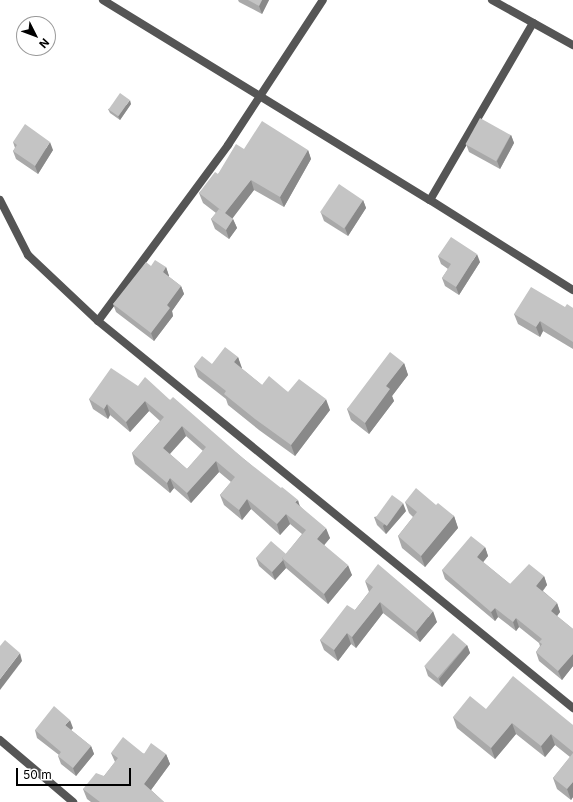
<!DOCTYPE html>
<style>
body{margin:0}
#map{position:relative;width:573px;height:802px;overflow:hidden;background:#fff;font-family:Inter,sans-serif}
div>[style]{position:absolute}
.minor>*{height:8px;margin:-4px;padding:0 4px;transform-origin:4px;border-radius:4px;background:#555}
.wall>*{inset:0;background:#a9a9a9}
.shaded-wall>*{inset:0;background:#898989}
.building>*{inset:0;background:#c4c4c4;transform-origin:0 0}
span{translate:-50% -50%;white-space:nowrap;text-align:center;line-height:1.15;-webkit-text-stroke:4px #fff;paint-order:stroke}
.north{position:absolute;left:16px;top:16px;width:40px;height:40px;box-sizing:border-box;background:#fff;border:1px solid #999;border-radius:50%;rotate:132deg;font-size:11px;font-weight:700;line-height:16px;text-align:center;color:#000}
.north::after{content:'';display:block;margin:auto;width:14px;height:18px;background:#000;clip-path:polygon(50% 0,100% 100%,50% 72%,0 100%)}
.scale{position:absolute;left:16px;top:768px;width:115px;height:18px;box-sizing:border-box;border:2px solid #000;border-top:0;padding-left:5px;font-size:12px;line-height:14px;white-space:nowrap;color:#000;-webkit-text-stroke:3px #fff;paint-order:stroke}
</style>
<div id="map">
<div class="minor">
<i style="left:103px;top:0;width:383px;rotate:31.5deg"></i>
<i style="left:430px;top:200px;width:169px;rotate:32.2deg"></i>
<i style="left:492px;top:0;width:93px;rotate:29.1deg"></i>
<i style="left:0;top:200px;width:62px;rotate:63deg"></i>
<i style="left:28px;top:255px;width:96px;rotate:43.3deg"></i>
<i style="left:98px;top:321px;width:613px;rotate:39.17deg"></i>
<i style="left:430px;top:200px;width:205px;rotate:-59.8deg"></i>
<i style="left:98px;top:321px;width:219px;rotate:-53.5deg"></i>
<i style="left:228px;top:145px;width:173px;rotate:-56.8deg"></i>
<i style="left:0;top:740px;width:96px;rotate:40.3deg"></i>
</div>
<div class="wall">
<i style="clip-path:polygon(238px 0,269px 0,262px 14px,239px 2px)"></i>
<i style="clip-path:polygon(131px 104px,120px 120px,110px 113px,108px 109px)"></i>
<i style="clip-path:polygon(511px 135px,514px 143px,500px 169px,469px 152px,466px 144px)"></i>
<i style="clip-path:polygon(13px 142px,53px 150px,38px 174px,16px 159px,13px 151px,15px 148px)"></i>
<i style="clip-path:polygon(244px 149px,308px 150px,311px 159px,284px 207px,254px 190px,232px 218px,233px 219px,237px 228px,229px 239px,215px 229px,211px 219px,216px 213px,203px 203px,199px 193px,218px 174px)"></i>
<i style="clip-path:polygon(363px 200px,366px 208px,348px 236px,324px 221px,321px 213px)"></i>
<i style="clip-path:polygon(438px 256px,480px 262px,459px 295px,445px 286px,442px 278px,448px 269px,441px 264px)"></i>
<i style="clip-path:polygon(151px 266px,166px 267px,169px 276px,168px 276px,181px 286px,184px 294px,172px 311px,173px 316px,154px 341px,116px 312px,113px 304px)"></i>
<i style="clip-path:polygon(565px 307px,573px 308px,573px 349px,543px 331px,540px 337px,518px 324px,514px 314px)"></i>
<i style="clip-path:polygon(238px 357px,241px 368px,262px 385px,288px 392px,330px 410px,295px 456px,259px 430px,228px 405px,226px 399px,198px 377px,194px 366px,212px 364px)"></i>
<i style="clip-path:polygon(404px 363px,408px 375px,392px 396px,394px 401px,369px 434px,351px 420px,347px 409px)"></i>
<i style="clip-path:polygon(evenodd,138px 386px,170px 400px,244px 459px,300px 506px,330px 538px,324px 545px,352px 575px,328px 604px,286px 568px,275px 580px,259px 566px,256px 558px,286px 554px,302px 534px,290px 524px,280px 535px,251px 509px,242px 520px,224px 505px,220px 495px,231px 482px,219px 472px,191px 503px,174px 488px,170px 493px,135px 464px,132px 453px,160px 421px,149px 411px,130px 432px,110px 415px,108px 419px,93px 409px,89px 399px,138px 386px,186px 436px,203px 451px,187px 469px,170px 454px,186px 436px)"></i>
<i style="clip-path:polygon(405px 502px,436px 505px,454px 516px,458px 528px,425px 567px,402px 548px,398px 536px,413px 517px,409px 513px)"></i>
<i style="clip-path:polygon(406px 511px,386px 534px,377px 525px,374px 517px)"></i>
<i style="clip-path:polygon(485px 547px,488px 556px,483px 562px,510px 584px,544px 576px,547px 585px,543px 591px,557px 603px,560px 612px,557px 616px,573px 629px,573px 666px,562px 680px,539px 661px,536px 652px,540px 646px,539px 643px,519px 627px,516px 631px,498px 617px,495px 621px,445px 579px,442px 570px)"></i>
<i style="clip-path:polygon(365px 581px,437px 622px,420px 642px,383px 613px,356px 648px,351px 644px,338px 661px,324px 650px,320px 640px,355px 610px,369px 592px)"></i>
<i style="clip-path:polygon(467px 645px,470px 653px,442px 687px,428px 676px,425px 667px)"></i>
<i style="clip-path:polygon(486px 709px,573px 725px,573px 797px,571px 800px,557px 789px,553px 778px,570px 757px,555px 745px,545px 757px,516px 734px,495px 759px,457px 728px,453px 717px)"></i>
<i style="clip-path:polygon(73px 728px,71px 730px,91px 746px,94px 754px,76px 776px,61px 764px,58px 756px,59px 755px,37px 738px,35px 730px)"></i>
<i style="clip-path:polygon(111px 753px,166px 754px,170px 764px,151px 790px,164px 802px,91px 802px,87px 799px,83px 789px,104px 776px,115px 762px)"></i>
</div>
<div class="shaded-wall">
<i style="clip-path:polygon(262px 0,269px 0,262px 14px,259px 6px)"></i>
<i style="clip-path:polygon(130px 100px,131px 104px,120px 120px,118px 116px)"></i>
<i style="clip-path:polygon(511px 135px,514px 143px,500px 169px,497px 161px)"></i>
<i style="clip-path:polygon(50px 142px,53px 150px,38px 174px,35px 166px)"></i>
<i style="clip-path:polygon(308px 150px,311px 159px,284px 207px,280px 197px)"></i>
<i style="clip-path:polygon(251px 180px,254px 190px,229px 223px,225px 213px)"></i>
<i style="clip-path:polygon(363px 200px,366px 208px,348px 236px,345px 228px)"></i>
<i style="clip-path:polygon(233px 219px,237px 228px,229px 239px,226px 230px)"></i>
<i style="clip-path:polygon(477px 254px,480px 262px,459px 295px,456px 287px)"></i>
<i style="clip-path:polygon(166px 267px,169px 276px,166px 280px,163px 272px)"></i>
<i style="clip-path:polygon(181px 286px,184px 294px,172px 311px,173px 316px,154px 341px,151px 333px,167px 305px)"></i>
<i style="clip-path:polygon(540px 321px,543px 331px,540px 337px,536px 327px)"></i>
<i style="clip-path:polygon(238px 357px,242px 368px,238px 373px,234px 362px)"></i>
<i style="clip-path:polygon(404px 363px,408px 375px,392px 396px,394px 401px,369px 434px,365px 423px,386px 386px)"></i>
<i style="clip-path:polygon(326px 399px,330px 410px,295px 456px,291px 445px)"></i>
<i style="clip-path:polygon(145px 401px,149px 411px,130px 432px,126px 422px)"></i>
<i style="clip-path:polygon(107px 404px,110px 415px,108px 419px,104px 409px)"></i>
<i style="clip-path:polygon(182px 426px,186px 436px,166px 458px,163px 448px)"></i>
<i style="clip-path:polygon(216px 461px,219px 472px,191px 503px,187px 493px)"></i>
<i style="clip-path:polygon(170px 478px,174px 488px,170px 493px,167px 483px)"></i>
<i style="clip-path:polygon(247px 499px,251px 509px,242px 520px,239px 510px)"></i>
<i style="clip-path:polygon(298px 500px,301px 510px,295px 502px)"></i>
<i style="clip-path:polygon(403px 503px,406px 511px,386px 534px,383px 526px)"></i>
<i style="clip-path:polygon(286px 514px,290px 524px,280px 535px,277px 524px)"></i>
<i style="clip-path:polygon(454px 516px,458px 528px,425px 567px,421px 556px)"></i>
<i style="clip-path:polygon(326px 528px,330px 538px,321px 549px,317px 539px)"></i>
<i style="clip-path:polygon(485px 547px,488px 556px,480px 566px,477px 557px)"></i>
<i style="clip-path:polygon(283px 560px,286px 568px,275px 580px,272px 572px)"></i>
<i style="clip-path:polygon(348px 565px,352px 575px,328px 604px,324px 594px)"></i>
<i style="clip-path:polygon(544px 576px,547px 585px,539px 595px,536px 586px)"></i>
<i style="clip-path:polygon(380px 602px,383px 613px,356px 648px,352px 637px)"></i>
<i style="clip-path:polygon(557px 603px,560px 612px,554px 620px,551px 611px)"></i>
<i style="clip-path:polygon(495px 608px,498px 617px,495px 621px,491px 612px)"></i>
<i style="clip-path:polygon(433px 611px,437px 622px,420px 642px,416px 632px)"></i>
<i style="clip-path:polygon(516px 618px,519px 627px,516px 631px,513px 622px)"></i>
<i style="clip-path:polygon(347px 633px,351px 644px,338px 661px,334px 650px)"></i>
<i style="clip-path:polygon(467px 645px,470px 653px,442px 687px,439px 679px)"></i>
<i style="clip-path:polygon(20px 653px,22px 661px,0 690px,0 679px)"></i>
<i style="clip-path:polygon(573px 654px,573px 666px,562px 680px,558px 671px)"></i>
<i style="clip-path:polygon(70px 720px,73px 728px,68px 733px,65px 725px)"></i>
<i style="clip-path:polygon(512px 723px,516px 734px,495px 759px,491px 748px)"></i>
<i style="clip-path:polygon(551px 734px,555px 745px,545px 757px,541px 746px)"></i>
<i style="clip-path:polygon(91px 746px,94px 754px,76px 776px,73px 768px)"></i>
<i style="clip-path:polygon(166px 754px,170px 764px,148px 794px,144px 784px)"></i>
<i style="clip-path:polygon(573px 782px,573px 797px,571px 800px,567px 789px)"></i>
</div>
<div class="building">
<i style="clip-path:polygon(248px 0,262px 0,259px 6px)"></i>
<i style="left:120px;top:93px;width:12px;height:20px;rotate:35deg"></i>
<i style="left:480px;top:118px;width:35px;height:30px;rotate:29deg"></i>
<i style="clip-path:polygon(262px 121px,308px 150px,280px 197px,251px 180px,225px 213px,233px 219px,226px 230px,211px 219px,219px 209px,222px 211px,199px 193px,215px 172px,218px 174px,236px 144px,244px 149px)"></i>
<i style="clip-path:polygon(25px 124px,50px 142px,35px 166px,13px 151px,17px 145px,13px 142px)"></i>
<i style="left:339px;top:184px;width:29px;height:34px;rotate:34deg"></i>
<i style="clip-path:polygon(451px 237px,477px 254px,456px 287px,442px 278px,451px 264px,438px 256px)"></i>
<i style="clip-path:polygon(155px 260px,166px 267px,163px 272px,181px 286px,167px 305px,170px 308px,151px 333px,113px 304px,146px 262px,151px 266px)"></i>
<i style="clip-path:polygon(531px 287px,565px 307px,567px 304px,573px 308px,573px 342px,540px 321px,536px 327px,514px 314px)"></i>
<i style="clip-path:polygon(225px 347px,238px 357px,234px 362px,262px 385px,269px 376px,288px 392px,299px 379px,326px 399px,291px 445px,255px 419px,224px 394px,226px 391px,194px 366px,202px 356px,212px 364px)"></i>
<i style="clip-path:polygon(390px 352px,404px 363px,386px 386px,390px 389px,365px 423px,347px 409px)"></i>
<i style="clip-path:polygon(evenodd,111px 368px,138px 386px,145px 377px,170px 400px,173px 397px,244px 459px,281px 488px,282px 487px,298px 500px,295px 502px,326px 528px,317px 539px,348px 565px,324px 594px,282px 558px,306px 530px,286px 514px,277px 524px,247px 499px,239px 510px,220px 495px,235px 477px,216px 461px,187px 493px,170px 478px,167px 483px,132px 453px,164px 417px,145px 401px,126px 422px,107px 404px,104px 409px,89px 399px,111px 368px,182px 426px,206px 447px,187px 469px,163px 448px,182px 426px)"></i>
<i style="clip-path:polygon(416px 488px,436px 505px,438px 503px,454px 516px,421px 556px,398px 536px,417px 512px,405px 502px)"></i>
<i style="left:392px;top:495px;width:14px;height:28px;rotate:36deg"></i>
<i style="clip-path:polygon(471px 536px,485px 547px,477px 557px,510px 584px,529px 564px,544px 576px,536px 586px,557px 603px,551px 611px,573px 629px,573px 654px,558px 671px,536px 652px,542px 644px,539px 642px,542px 639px,516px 618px,513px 622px,495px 608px,491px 612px,442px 570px)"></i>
<i style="clip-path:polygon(271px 541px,286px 554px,282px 558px,283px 560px,272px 572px,256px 558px)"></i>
<i style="clip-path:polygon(378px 564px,433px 611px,416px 632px,380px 602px,352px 637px,347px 633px,334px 650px,320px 640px,347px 605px,355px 610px,373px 587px,365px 581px)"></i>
<i style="left:453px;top:633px;width:18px;height:44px;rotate:41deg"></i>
<i style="clip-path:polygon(5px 640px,20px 653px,0 679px,0 646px)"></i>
<i style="clip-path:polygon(513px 676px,573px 725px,573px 752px,551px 734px,541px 746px,512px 723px,491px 748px,453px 717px,470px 696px,486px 709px)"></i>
<i style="clip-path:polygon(54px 706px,70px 720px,65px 725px,91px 746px,73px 768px,58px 756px,61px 752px,35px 730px)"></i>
<i style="clip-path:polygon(123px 737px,144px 754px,151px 743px,166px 754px,144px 784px,164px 802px,100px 802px,83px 789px,96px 773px,104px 776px,118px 758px,111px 753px)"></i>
<i style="clip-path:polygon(573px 753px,573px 782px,567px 789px,553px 778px)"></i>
</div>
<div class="north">N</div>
<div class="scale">50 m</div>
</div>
